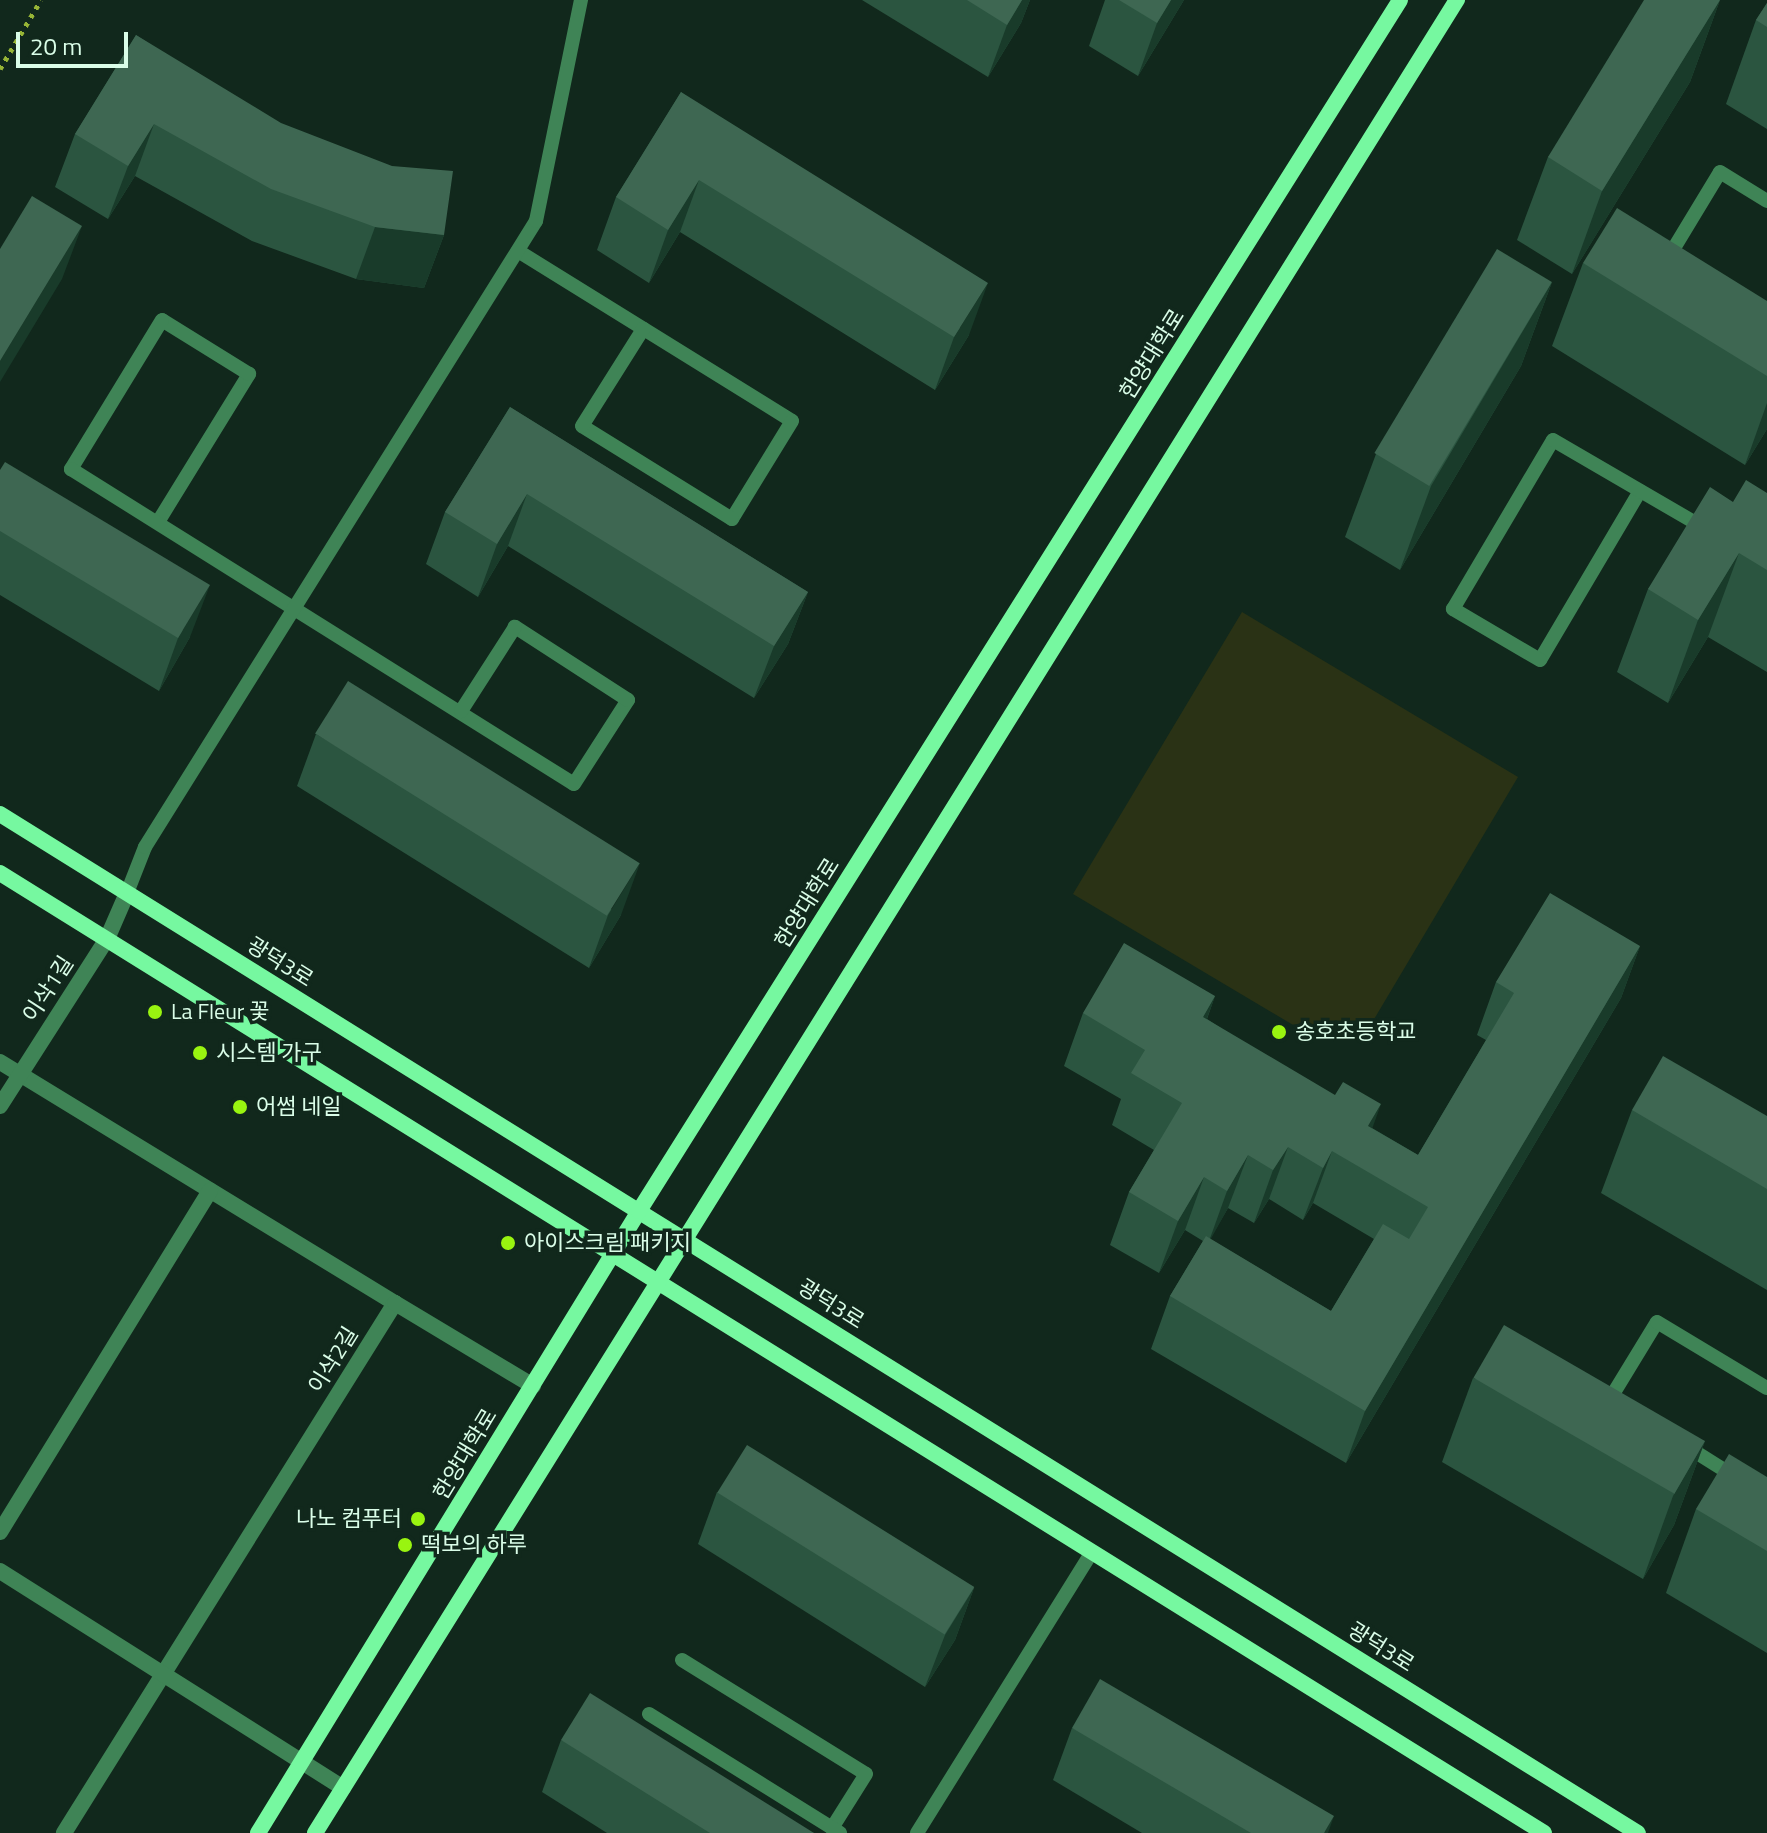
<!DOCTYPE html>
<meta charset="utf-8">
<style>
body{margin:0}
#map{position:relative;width:1767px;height:1833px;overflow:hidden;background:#11281c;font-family:"Titillium Web","Noto Sans KR",sans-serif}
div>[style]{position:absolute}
.green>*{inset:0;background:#2a3215}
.path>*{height:5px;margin-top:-2.5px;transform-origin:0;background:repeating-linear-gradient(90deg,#97b536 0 4px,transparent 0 10px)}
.lane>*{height:14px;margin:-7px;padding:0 7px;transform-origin:7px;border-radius:7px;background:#3f8456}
.street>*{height:16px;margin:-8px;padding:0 8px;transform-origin:8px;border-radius:8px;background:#3f8456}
.secondary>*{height:16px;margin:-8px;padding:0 8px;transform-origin:8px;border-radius:8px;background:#76f8a0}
.wall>*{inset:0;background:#2b5540}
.shaded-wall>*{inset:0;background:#193b2a}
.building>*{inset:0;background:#3e6752;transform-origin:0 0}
.dots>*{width:22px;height:22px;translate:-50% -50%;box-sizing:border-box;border:4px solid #11281c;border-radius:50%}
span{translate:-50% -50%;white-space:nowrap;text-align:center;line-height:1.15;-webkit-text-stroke:7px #11281c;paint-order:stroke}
.street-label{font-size:22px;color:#dafde8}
.poi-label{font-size:22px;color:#dafde8}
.left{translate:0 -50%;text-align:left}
.right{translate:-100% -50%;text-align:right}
.scale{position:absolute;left:16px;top:32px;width:112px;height:36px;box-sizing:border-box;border:4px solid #dafde8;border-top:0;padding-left:10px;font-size:24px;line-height:28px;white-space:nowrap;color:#dafde8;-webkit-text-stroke:6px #11281c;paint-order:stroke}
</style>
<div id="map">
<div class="green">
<i style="clip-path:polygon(1242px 612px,1518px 777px,1370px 1026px,1315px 1038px,1073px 894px)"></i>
</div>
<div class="path">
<i style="left:0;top:69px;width:80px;rotate:-59.3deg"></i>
</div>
<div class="lane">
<i style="left:518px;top:251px;width:322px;rotate:31.8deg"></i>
<i style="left:792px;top:421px;width:115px;rotate:121.5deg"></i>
<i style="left:732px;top:519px;width:176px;rotate:-148.2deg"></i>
<i style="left:582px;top:426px;width:115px;rotate:-57.8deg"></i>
<i style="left:1668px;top:258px;width:100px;rotate:-58.8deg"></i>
<i style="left:1720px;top:172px;width:55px;rotate:31.7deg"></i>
<i style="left:1640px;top:491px;width:196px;rotate:120.6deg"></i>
<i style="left:1540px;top:660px;width:101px;rotate:-149.6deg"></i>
<i style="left:1453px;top:609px;width:196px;rotate:-59.4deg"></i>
<i style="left:1553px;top:440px;width:175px;rotate:30.2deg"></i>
<i style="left:158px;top:522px;width:174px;rotate:-58.4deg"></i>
<i style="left:249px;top:374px;width:102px;rotate:-148.2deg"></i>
<i style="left:162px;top:320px;width:175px;rotate:121.4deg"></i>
<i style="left:71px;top:469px;width:593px;rotate:32.06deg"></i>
<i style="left:574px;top:784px;width:100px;rotate:-57.3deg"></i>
<i style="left:628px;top:700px;width:135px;rotate:-147.1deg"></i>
<i style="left:515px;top:627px;width:100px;rotate:122.7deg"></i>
<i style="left:127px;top:893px;width:49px;rotate:-68.6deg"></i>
<i style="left:145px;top:847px;width:738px;rotate:-58.01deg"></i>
<i style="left:536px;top:221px;width:226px;rotate:-78.5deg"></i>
<i style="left:1610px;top:1399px;width:90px;rotate:-58.6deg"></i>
<i style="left:1657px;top:1322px;width:128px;rotate:31deg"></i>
<i style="left:1686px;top:1446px;width:96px;rotate:32.2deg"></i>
<i style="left:682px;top:1660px;width:216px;rotate:31.8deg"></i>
<i style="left:866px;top:1774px;width:64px;rotate:122.2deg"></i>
<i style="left:649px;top:1714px;width:225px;rotate:31.9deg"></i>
<i style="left:917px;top:1833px;width:331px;rotate:-58.1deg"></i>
</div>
<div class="street">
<i style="left:0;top:1062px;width:463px;rotate:31.4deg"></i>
<i style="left:395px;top:1303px;width:625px;rotate:121.99deg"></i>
<i style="left:0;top:1106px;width:198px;rotate:-57.4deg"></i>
<i style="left:107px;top:939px;width:50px;rotate:-66.5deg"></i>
<i style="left:395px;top:1303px;width:161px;rotate:31deg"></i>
<i style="left:0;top:1532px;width:401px;rotate:-58.4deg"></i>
<i style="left:0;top:1571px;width:406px;rotate:32.3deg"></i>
</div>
<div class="secondary">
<i style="left:0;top:814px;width:1929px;rotate:31.89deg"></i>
<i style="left:0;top:873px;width:1818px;rotate:31.87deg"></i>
<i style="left:258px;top:1833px;width:729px;rotate:-58.51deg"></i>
<i style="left:639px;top:1211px;width:1430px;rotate:-57.85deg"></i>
<i style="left:315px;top:1833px;width:2160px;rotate:-58.08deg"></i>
</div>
<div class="wall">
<i style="clip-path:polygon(862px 0,1030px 0,1021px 23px,988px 77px)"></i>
<i style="clip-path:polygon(1105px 0,1184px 0,1138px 76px,1089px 46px)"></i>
<i style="clip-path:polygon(1720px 0,1690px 82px,1572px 274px,1517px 240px,1548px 157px)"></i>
<i style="clip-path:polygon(1767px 3px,1767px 129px,1726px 104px,1756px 20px)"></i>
<i style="clip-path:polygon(136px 35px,444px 235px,424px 288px,356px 279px,252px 241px,135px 176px,108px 219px,55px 187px,75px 134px)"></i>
<i style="clip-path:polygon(681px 92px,969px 335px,935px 390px,680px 232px,649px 283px,597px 250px,616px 197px)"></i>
<i style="clip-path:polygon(1583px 263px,1767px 301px,1767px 429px,1745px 465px,1552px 346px)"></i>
<i style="clip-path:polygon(1552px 282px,1521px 366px,1400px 570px,1345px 537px,1376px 454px)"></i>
<i style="clip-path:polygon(510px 407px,808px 592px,788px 644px,754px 698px,508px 546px,478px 597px,426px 564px,445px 512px)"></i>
<i style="clip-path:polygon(0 470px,190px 637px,159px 691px,0 595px)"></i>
<i style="clip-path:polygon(1767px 493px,1767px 672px,1708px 637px,1668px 703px,1617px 672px,1648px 589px,1733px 502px)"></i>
<i style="clip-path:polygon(316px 734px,621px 915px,589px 968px,297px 786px)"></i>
<i style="clip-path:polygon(evenodd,1640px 946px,1621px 998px,1346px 1463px,1151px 1349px,1170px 1296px,1203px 1241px,1185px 1230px,1159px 1273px,1110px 1245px,1129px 1192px,1154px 1150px,1112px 1125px,1121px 1099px,1064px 1066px,1083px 1013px,1215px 996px,1207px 1019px,1372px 1128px,1418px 1155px,1486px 1040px,1477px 1035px,1496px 982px,1640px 946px,1269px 1199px,1303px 1220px,1313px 1203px,1374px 1239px,1331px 1311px,1210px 1239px,1228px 1208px,1254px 1223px,1269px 1199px)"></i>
<i style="clip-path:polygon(1632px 1110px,1767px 1116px,1767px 1290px,1601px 1193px)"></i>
<i style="clip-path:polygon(1473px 1378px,1705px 1441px,1674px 1525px,1643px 1579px,1442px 1462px)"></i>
<i style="clip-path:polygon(1767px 1477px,1767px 1653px,1666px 1593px,1696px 1509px)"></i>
<i style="clip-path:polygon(717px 1492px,974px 1588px,955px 1640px,925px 1687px,698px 1544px)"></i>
<i style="clip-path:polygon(1072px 1728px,1328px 1833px,1142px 1833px,1053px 1780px)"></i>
<i style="clip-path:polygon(561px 1740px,814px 1833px,607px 1833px,542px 1792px)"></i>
</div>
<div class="shaded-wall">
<i style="clip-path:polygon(1022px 0,1030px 0,1021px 23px,988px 77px,1007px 25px)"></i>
<i style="clip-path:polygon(1171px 0,1184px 0,1138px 76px,1157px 23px)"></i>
<i style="clip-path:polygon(1720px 0,1690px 82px,1572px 274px,1602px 191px)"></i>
<i style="clip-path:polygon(154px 124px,135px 176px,108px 219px,128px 166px)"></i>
<i style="clip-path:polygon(699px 180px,680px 232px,649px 283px,668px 230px)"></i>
<i style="clip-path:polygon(82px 226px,62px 279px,0 382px,0 361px)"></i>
<i style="clip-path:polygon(375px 227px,444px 235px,424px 288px,356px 279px)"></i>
<i style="clip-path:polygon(1552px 282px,1521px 366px,1400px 570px,1431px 486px)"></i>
<i style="clip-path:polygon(988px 283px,969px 335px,935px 390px,954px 337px)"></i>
<i style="clip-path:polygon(1767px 403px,1767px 429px,1745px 465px)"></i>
<i style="clip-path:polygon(527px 494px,508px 546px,478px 597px,497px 544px)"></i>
<i style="clip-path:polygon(1739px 553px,1708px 637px,1668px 703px,1698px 620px)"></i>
<i style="clip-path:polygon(210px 585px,190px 637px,159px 691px,178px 638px)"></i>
<i style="clip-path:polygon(808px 592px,788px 644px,754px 698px,774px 646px)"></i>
<i style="clip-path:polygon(640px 863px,621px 915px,589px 968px,608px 915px)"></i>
<i style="clip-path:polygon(1640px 946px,1621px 998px,1346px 1463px,1365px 1411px)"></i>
<i style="clip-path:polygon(1215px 996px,1196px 1049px,1203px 1017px)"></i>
<i style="clip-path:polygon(1381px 1104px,1362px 1157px,1368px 1126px)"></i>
<i style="clip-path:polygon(1288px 1147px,1269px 1199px,1254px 1223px,1273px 1170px)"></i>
<i style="clip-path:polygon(1332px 1151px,1313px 1203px,1303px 1220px,1323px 1168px)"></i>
<i style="clip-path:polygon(1248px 1155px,1228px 1208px,1208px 1244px,1227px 1191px)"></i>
<i style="clip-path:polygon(1204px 1177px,1185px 1230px,1159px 1273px,1178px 1221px)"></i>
<i style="clip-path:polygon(1705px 1441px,1674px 1525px,1643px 1579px,1673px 1496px)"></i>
<i style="clip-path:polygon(974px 1588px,955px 1640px,925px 1687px,945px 1635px)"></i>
<i style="clip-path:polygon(1334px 1816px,1328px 1833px,1324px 1833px)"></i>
</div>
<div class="building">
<i style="clip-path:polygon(967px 0,1022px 0,1007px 25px)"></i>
<i style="clip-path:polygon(1119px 0,1171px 0,1157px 23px)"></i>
<i style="clip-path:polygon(1644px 0,1720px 0,1602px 191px,1548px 157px)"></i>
<i style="clip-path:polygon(1767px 3px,1767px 27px,1756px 20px)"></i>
<i style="clip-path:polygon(136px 35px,281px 123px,392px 166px,453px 171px,444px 235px,375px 227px,271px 189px,154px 124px,128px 166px,75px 134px)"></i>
<i style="clip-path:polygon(681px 92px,988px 283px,954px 337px,699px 180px,668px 230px,616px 197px)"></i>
<i style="clip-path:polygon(32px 196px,82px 226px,0 361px,0 249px)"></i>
<i style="clip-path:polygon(1617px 208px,1767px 301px,1767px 376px,1583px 263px)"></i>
<i style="left:1497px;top:249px;width:64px;height:238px;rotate:31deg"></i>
<i style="clip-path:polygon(510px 407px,808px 592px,774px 646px,527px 494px,497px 544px,445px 512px)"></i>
<i style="clip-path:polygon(5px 462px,210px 585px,178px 638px,0 531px,0 470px)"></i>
<i style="clip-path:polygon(1746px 480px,1767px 493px,1767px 570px,1739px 553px,1698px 620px,1648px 589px,1710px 487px,1733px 502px)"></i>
<i style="left:348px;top:681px;width:344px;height:62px;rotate:32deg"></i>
<i style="clip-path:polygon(1550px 893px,1640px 946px,1365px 1411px,1170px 1296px,1206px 1236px,1331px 1311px,1383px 1224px,1409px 1239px,1428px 1207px,1332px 1151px,1323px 1168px,1288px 1147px,1273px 1170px,1248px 1155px,1227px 1191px,1204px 1177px,1178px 1221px,1129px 1192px,1182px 1103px,1131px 1073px,1145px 1050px,1083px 1013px,1124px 943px,1215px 996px,1203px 1017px,1335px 1095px,1343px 1082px,1381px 1104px,1368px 1126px,1418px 1155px,1514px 993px,1496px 982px)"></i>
<i style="clip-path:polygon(1663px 1056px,1767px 1116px,1767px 1189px,1632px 1110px)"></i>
<i style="left:1504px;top:1325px;width:232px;height:61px;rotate:30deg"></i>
<i style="left:747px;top:1445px;width:268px;height:56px;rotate:32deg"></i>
<i style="clip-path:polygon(1729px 1454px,1767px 1477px,1767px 1551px,1696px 1509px)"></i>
<i style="clip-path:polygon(1100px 1679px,1334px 1816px,1324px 1833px,1251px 1833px,1072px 1728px)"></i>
<i style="clip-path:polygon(590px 1693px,814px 1833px,710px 1833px,561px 1740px)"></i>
</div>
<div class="dots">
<i style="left:155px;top:1012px;background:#99f410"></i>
<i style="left:1279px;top:1032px;background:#99f410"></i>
<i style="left:200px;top:1053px;background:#99f410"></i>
<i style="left:240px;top:1107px;background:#99f410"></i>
<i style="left:508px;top:1243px;background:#99f410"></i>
<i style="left:418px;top:1519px;background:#99f410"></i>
<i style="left:405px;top:1545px;background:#99f410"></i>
</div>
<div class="street-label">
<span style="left:1152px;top:354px;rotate:-58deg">한양대학로</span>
<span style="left:807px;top:903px;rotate:-58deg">한양대학로</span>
<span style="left:280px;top:962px;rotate:32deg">광덕3로</span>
<span style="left:48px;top:989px;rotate:-57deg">이삭1길</span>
<span style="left:831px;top:1304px;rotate:32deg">광덕3로</span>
<span style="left:333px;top:1360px;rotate:-58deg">이삭2길</span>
<span style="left:465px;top:1454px;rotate:-59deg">한양대학로</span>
<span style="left:1381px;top:1647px;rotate:32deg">광덕3로</span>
</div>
<div class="poi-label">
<span class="left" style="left:171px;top:1012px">La Fleur 꽃</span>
<span class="left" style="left:1295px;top:1032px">송호초등학교</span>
<span class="left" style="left:216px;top:1053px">시스템 가구</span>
<span class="left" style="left:256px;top:1107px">어썸 네일</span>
<span class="left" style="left:524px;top:1243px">아이스크림 패키지</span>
<span class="right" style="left:402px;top:1519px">나노 컴푸터</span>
<span class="left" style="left:421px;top:1545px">떡보의 하루</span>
</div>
<div class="scale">20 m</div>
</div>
